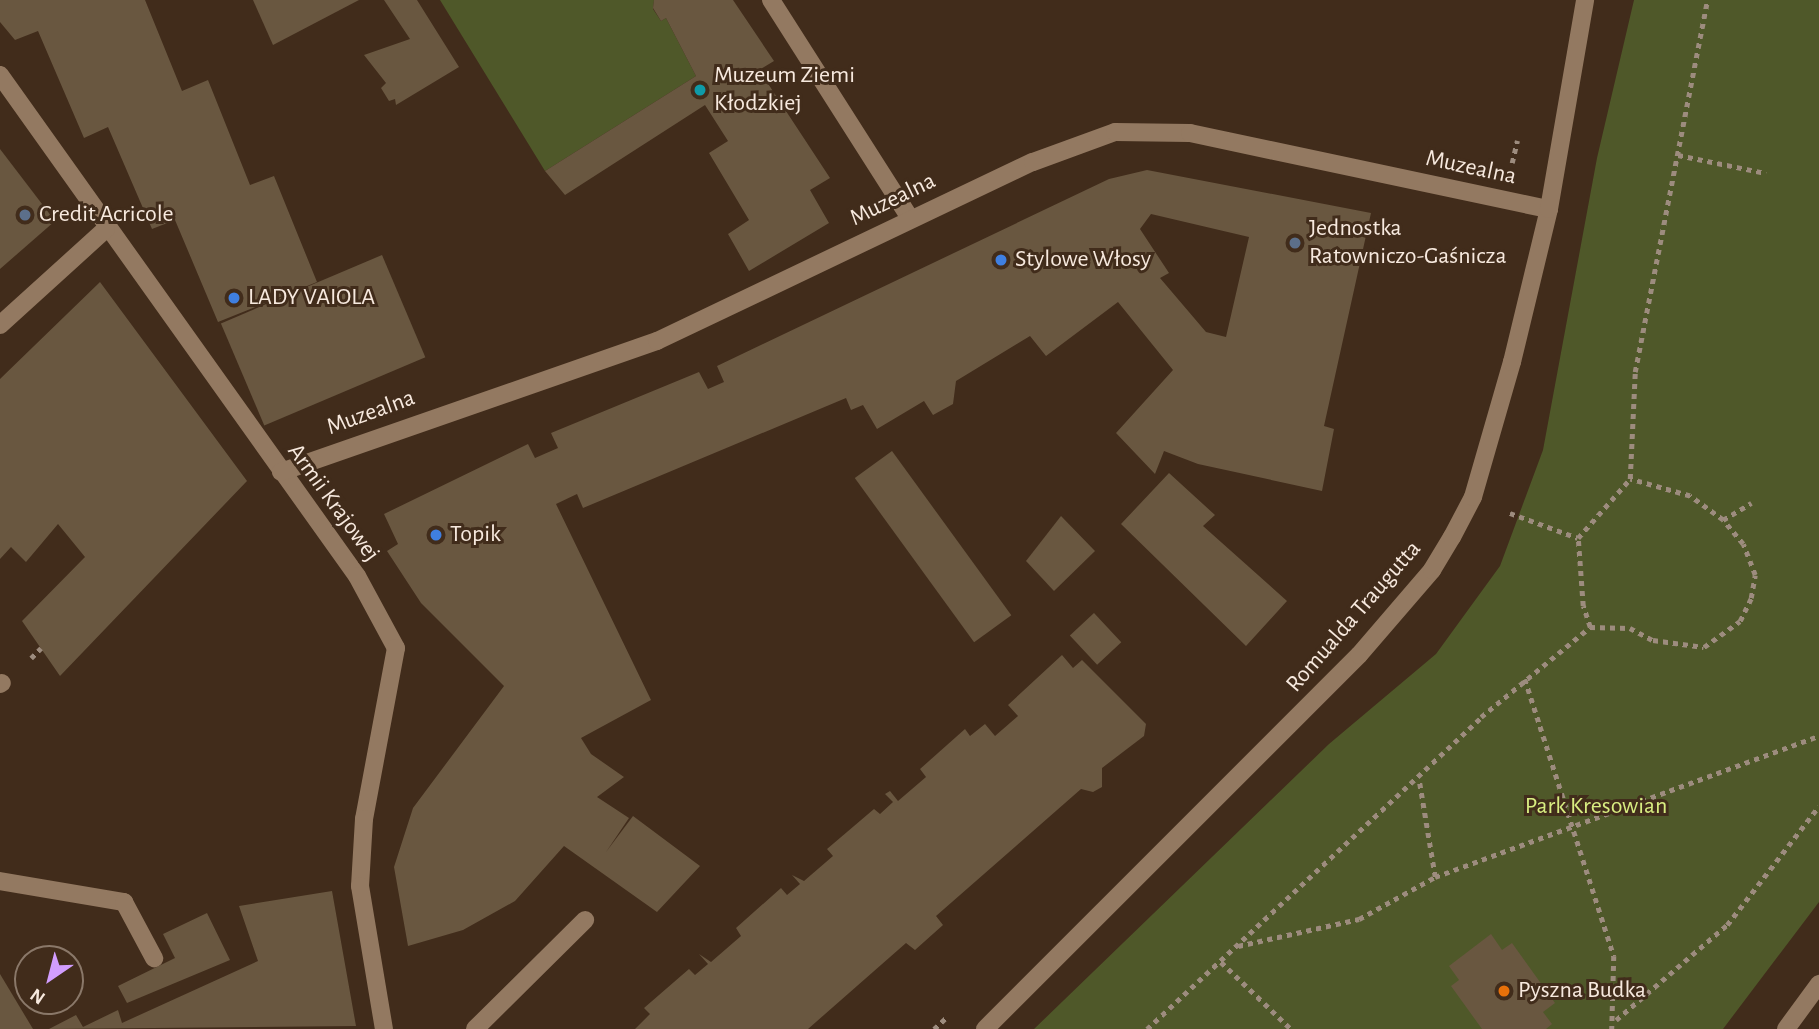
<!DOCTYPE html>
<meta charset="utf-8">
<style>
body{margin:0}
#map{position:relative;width:1819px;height:1029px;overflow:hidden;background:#412c1b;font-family:"Alegreya Sans",sans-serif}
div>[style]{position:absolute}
.green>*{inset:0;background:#4f5829}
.building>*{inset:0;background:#695740;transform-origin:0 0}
.path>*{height:4.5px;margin-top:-2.25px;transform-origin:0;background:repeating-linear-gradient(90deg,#9d8c7e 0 5px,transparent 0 10px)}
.minor>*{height:18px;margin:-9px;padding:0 9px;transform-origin:9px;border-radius:9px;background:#937961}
.dots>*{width:19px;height:19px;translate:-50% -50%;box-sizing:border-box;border:4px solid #412c1b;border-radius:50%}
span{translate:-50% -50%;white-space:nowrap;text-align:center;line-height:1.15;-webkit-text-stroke:6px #412c1b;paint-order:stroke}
.poi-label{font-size:24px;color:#f7e9de}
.left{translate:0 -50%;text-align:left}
.street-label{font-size:24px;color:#f7e9de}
.park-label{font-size:24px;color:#d8ed81}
.north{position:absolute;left:14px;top:945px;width:70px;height:70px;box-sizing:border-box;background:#412c1b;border:2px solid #8a7869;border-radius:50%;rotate:215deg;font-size:19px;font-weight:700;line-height:28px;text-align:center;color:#f7e9de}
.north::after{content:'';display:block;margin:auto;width:24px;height:32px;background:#d19dfe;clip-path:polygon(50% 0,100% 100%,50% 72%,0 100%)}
</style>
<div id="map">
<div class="green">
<i style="clip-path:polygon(440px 0,654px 0,653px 9px,661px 21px,666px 18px,696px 76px,545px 171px)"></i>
<i style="clip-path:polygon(1634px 0,1819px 0,1819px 902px,1723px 1029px,1034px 1029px,1329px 744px,1436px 654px,1500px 566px,1543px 450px,1597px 158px)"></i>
</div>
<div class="building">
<i style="clip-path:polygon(0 0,145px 0,182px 91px,208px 80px,250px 185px,274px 176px,317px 282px,218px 322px,175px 220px,152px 229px,108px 127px,84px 138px,38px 31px,15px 40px,0 22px)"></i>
<i style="clip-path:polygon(253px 0,359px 0,273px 45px)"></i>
<i style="clip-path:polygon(384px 0,417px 0,459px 67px,396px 105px,395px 99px,389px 101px,381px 88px,386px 83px,364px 55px,410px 39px)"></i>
<i style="clip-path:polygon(654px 0,733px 0,774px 61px,759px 70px,830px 178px,810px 190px,829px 223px,749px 271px,728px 234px,749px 220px,709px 153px,728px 141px,705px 105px,565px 195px,545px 171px,696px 76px,666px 18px,661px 21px,653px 8px)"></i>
<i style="clip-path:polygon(0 149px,55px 221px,0 269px)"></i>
<i style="clip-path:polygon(evenodd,1147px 170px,1371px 213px,1324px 426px,1334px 429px,1322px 491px,1198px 464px,1164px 451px,1155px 474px,1116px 433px,1173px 370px,1118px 302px,1046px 356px,1030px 336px,956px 381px,953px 404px,933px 415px,924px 401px,877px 429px,863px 405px,851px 410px,846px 398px,583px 508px,577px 494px,556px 504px,651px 700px,581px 738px,591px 754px,624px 777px,597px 797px,629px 818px,606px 852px,633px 816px,700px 866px,657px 912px,564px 846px,515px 901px,463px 930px,408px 946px,394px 867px,413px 808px,504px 686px,421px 603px,387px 551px,398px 544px,384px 514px,528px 444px,535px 458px,558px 448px,551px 433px,699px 372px,708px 389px,724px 382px,717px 366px,1109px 179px,1147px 170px,1151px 214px,1249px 237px,1226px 337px,1206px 332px,1160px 278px,1169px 273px,1140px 229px,1151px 214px)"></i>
<i style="left:382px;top:255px;width:111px;height:175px;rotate:67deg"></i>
<i style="clip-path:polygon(100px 282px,247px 481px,60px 676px,22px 621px,85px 557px,58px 524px,26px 562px,11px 547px,0 559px,0 379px)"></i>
<i style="left:892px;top:451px;width:203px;height:46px;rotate:54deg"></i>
<i style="clip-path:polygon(1169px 473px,1215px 515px,1203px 526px,1287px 601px,1246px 646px,1121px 524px)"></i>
<i style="clip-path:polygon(1061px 516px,1095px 551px,1054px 591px,1026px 561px)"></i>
<i style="left:1094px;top:613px;width:40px;height:33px;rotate:47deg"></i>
<i style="clip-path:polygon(1062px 655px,1073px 668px,1082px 660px,1146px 724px,1144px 736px,1102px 768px,1102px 787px,1093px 792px,1081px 789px,936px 916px,943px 925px,915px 950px,906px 943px,808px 1029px,635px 1029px,650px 1014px,644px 1008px,689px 969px,695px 975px,708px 964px,699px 954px,711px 962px,741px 936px,736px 928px,781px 888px,787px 895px,800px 884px,792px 875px,804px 881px,833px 856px,827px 849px,874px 809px,880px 814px,893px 802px,885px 794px,890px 791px,898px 801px,926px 777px,920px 769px,965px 729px,970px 736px,985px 724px,995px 736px,1018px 716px,1008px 705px)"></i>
<i style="clip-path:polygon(332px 891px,356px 1026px,49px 1029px,76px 1015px,83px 1027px,118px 1010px,122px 1023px,258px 961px,239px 906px)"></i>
<i style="clip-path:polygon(207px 913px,230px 960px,127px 1003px,118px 986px,175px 958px,163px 934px)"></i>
<i style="clip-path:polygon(1491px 934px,1502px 950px,1512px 943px,1555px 1003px,1543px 1012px,1552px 1024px,1546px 1029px,1482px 1029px,1451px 986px,1459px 980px,1449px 966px)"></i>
<i style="clip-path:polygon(0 974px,33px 1029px,0 1029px)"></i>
</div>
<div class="path">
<i style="left:1678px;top:155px;width:90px;rotate:11.6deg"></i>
<i style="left:1512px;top:163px;width:23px;rotate:-77deg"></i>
<i style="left:1510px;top:513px;width:72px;rotate:20.2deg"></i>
<i style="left:1723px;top:520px;width:33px;rotate:-31deg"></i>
<i style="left:1590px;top:627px;width:40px;rotate:1.4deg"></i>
<i style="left:1630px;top:628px;width:26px;rotate:28deg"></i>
<i style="left:1653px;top:640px;width:51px;rotate:7.8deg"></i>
<i style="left:1704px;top:647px;width:44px;rotate:-35.8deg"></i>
<i style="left:1740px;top:621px;width:25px;rotate:-64deg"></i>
<i style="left:1751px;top:598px;width:23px;rotate:-80deg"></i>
<i style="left:1755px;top:575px;width:33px;rotate:-111deg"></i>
<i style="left:1743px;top:544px;width:31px;rotate:-130deg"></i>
<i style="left:1723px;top:520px;width:41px;rotate:-144deg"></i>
<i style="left:1690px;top:496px;width:62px;rotate:-164.2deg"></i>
<i style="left:31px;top:658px;width:14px;rotate:-45deg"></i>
<i style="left:1525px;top:679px;width:291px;rotate:72.2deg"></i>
<i style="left:1614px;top:956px;width:73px;rotate:91.6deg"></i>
<i style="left:1435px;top:877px;width:409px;rotate:-20.2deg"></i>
<i style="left:1238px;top:946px;width:124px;rotate:-12.6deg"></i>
<i style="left:1359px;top:919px;width:87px;rotate:-28.9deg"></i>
<i style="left:1435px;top:877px;width:98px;rotate:-99.4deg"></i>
<i style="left:1221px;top:962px;width:97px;rotate:43.7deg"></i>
<i style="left:1616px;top:1020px;width:146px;rotate:-40.6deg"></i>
<i style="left:1727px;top:925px;width:150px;rotate:-52.3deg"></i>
<i style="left:934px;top:1029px;width:16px;rotate:-43deg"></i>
<i style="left:1147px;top:1029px;width:457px;rotate:-43deg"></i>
<i style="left:1481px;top:717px;width:141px;rotate:-39.5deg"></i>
<i style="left:1590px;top:627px;width:22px;rotate:-108deg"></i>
<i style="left:1583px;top:606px;width:68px;rotate:-94.2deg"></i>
<i style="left:1578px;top:538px;width:79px;rotate:-48.6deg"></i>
<i style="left:1630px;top:479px;width:107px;rotate:-87.3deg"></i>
<i style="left:1635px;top:372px;width:379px;rotate:-79deg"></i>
</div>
<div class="minor">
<i style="left:771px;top:0;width:259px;rotate:57.5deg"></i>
<i style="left:0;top:75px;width:615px;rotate:54.53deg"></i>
<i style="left:357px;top:576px;width:82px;rotate:61.6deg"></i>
<i style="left:396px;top:648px;width:174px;rotate:100.6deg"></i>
<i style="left:364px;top:819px;width:67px;rotate:93.4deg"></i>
<i style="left:360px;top:886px;width:145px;rotate:80.5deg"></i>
<i style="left:0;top:325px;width:143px;rotate:-42.2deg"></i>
<i style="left:281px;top:472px;width:398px;rotate:-19.2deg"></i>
<i style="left:657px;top:341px;width:416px;rotate:-25.5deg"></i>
<i style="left:1033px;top:162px;width:87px;rotate:-20.1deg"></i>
<i style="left:1115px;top:132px;width:75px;rotate:0.8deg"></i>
<i style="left:1190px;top:133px;width:367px;rotate:12deg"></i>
<i style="left:0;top:684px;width:2px;rotate:-27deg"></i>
<i style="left:0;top:881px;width:126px;rotate:9.6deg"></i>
<i style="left:124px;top:902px;width:64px;rotate:61.8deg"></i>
<i style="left:475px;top:1029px;width:155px;rotate:-44.7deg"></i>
<i style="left:985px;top:1029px;width:529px;rotate:-45deg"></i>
<i style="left:1359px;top:655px;width:112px;rotate:-49.3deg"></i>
<i style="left:1432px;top:570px;width:39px;rotate:-59deg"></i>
<i style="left:1452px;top:537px;width:45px;rotate:-62.3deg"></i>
<i style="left:1473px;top:497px;width:141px;rotate:-73.9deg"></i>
<i style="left:1512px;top:362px;width:157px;rotate:-76.4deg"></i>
<i style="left:1549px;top:209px;width:212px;rotate:-80.2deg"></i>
<i style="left:1786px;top:1029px;width:56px;rotate:-53.7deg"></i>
</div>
<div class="dots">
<i style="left:700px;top:90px;background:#0f9aa8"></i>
<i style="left:25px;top:215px;background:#5c6f8a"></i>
<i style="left:1295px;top:243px;background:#5c6f8a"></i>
<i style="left:1001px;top:260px;background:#3f7fe0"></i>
<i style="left:234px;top:298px;background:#3f7fe0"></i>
<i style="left:436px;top:535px;background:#3f7fe0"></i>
<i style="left:1504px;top:991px;background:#e8710a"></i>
</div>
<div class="poi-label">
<span class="left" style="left:714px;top:90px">Muzeum Ziemi<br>Kłodzkiej</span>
<span class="left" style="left:39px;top:215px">Credit Acricole</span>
<span class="left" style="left:1309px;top:243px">Jednostka<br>Ratowniczo-Gaśnicza</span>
<span class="left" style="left:1015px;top:260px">Stylowe Włosy</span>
<span class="left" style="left:248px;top:298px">LADY VAIOLA</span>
<span class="left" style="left:450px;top:535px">Topik</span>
<span class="left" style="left:1518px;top:991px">Pyszna Budka</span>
</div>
<div class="street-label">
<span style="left:1471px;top:168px;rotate:12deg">Muzealna</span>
<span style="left:893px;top:200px;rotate:-26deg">Muzealna</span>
<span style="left:371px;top:413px;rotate:-20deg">Muzealna</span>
<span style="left:333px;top:503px;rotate:54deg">Armii Krajowej</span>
<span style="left:1354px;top:617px;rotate:-49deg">Romualda Traugutta</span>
</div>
<div class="park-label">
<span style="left:1596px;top:807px">Park Kresowian</span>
</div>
<div class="north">N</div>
</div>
